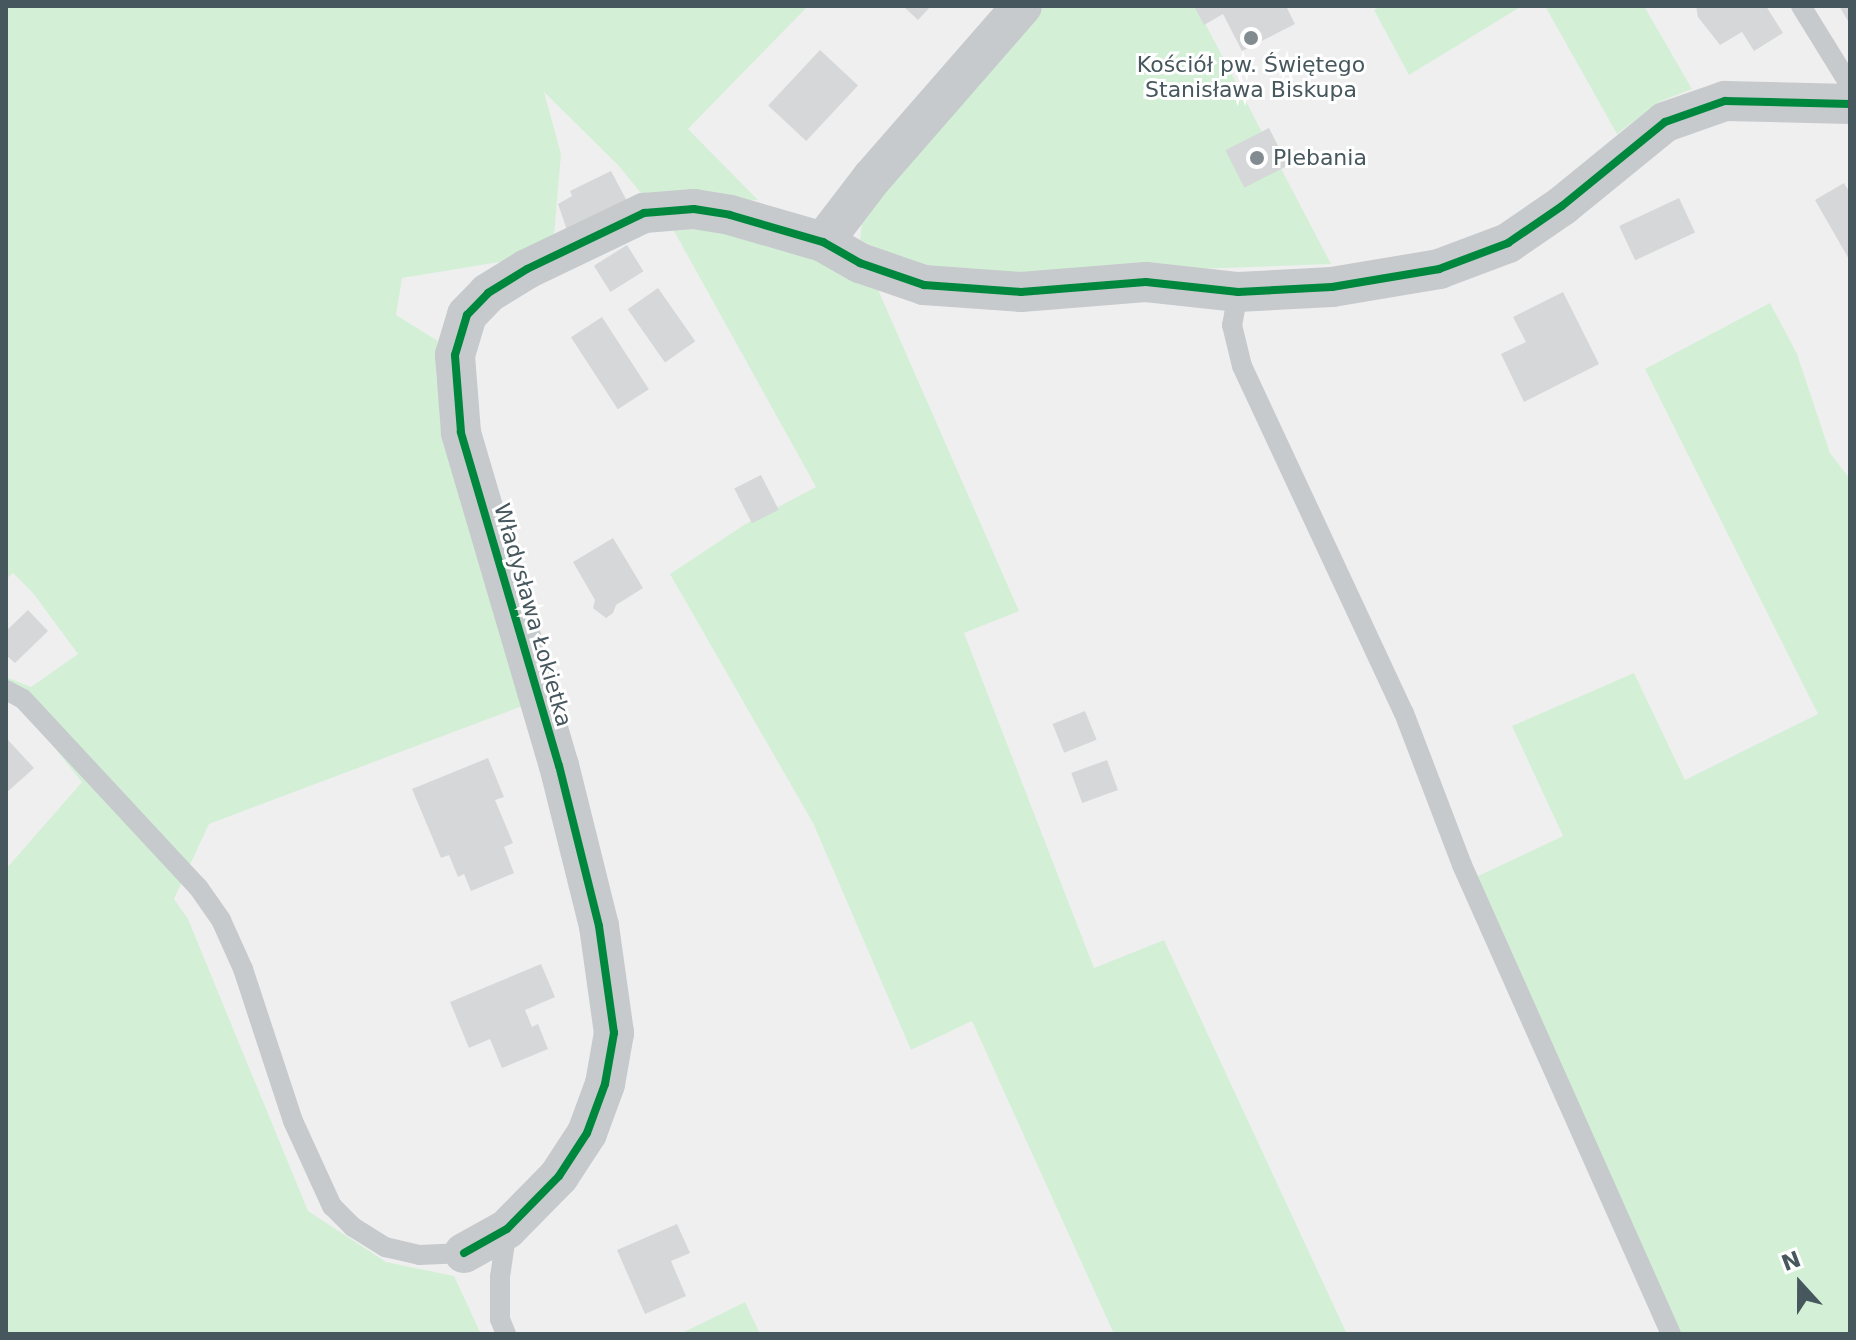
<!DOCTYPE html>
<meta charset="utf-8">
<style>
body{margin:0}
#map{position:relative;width:1856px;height:1340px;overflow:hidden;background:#f0efef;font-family:"DejaVu Sans",sans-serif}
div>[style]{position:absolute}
.green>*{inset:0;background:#d3f0d7}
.building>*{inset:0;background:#d6d7d8;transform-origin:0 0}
.lane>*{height:20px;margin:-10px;padding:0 10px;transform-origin:10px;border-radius:10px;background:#c6cacc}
.street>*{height:40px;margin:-20px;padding:0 20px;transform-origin:20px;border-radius:20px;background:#c6cacc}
.cycleway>*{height:8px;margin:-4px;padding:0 4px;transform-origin:4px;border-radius:4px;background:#00873e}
.dots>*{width:22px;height:22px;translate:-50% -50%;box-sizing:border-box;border:4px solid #fff;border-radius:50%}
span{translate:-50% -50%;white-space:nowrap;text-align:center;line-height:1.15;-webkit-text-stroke:6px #fff;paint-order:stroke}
.poi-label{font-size:22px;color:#46575d}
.left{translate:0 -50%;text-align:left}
.street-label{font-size:22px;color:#46575d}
.frame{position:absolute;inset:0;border:8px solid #46575d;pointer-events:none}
.north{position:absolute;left:1760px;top:1244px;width:80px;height:80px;-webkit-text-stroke:6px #fff;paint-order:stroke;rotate:339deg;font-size:22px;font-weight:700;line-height:32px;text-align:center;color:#46575d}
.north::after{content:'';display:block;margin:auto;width:28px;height:36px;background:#46575d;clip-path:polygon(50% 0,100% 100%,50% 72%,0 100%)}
</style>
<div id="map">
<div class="green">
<i style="clip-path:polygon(6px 6px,808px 6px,688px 129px,758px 200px,649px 203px,618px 165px,544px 92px,561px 154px,553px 247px,530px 257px,402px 278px,396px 315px,438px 341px,436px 376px,447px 440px,525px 705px,209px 824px,174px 899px,188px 919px,308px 1211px,386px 1262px,454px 1276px,481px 1334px,6px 1334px,6px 869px,82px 782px,20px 705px,6px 698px,6px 677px,31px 687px,78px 654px,33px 593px,13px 573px,6px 579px)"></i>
<i style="clip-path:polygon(1031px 6px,1196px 6px,1331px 264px,981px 277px,907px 263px,860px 240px,863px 211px)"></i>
<i style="clip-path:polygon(1380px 6px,1522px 6px,1409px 75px,1374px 10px)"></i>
<i style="clip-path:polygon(1545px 6px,1644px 6px,1692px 89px,1659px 102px,1617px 134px)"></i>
<i style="clip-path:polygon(711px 228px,753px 236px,876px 285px,1019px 611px,964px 633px,1094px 968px,1164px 940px,1347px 1334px,1114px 1334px,972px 1021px,911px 1050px,813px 823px,670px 574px,744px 525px,816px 487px,674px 231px)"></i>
<i style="clip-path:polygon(1770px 303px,1797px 354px,1830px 453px,1850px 479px,1850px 1334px,1681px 1334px,1476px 877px,1563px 836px,1512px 726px,1634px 673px,1685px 780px,1818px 714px,1645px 369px)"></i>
<i style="clip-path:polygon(745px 1302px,760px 1334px,680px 1334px)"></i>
</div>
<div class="building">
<i style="clip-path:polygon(903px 6px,931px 6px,918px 20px)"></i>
<i style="clip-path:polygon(1194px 6px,1286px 6px,1295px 24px,1242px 51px,1223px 14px,1204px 25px)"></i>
<i style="clip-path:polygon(1696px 6px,1766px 6px,1783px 33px,1754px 51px,1742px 32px,1720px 45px,1698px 17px)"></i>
<i style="clip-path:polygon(1839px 6px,1850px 6px,1850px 24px)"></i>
<i style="left:820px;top:50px;width:52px;height:76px;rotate:43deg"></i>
<i style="left:1269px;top:128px;width:42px;height:49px;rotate:63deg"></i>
<i style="clip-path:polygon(611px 171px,628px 203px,568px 233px,558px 204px,572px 196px,570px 191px)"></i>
<i style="clip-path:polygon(1844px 183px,1850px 193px,1850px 261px,1815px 200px)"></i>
<i style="left:1679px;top:198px;width:38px;height:66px;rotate:65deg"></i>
<i style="left:627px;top:245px;width:31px;height:39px;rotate:58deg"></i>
<i style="left:658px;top:288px;width:65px;height:37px;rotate:55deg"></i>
<i style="clip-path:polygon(1563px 292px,1599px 364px,1524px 402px,1501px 354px,1526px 342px,1513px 317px)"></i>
<i style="left:602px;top:317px;width:86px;height:37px;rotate:57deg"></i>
<i style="left:761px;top:475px;width:39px;height:30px;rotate:63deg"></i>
<i style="clip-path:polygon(613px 538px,643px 588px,616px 605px,613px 613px,606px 618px,593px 608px,595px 600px,573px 562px)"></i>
<i style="clip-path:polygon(28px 610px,48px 631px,15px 663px,6px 655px,6px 631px)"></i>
<i style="left:1085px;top:711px;width:31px;height:35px;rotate:68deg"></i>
<i style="clip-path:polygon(8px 740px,34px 768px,6px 793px,6px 741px)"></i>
<i style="clip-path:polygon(488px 758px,504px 797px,495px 800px,513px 843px,504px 847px,514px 873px,471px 891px,464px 874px,458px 877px,449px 855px,441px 858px,412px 789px)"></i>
<i style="left:1107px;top:760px;width:32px;height:38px;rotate:70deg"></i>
<i style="clip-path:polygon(541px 964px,555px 997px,525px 1010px,532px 1027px,538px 1024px,548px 1049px,502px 1068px,490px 1039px,469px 1048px,450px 1002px)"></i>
<i style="clip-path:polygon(677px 1224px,690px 1253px,671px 1261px,686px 1296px,645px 1314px,617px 1250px)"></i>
</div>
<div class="lane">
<i style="left:1801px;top:6px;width:89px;rotate:58.3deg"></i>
<i style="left:1848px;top:82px;width:20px;rotate:84deg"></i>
<i style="left:1238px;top:292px;width:34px;rotate:100deg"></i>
<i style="left:1232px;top:325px;width:42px;rotate:76.3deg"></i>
<i style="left:1242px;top:366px;width:383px;rotate:65deg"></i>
<i style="left:1404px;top:713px;width:163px;rotate:69.1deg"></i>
<i style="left:1462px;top:865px;width:513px;rotate:65.98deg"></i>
<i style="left:6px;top:690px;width:19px;rotate:28deg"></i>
<i style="left:23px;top:699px;width:257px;rotate:47.1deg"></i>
<i style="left:198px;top:887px;width:40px;rotate:55.1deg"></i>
<i style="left:221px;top:920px;width:54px;rotate:65.8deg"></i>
<i style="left:243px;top:969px;width:160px;rotate:71.8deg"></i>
<i style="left:293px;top:1121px;width:94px;rotate:65.4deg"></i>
<i style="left:332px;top:1206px;width:30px;rotate:45deg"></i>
<i style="left:353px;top:1227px;width:38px;rotate:32deg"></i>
<i style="left:385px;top:1247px;width:35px;rotate:13deg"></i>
<i style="left:419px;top:1255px;width:45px;rotate:-2.5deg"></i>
<i style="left:506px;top:1334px;width:16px;rotate:-112deg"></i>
<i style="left:500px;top:1319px;width:42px;rotate:-90deg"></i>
<i style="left:500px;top:1277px;width:49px;rotate:-81.7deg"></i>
</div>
<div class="street">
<i style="left:823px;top:242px;width:81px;rotate:-52.6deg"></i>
<i style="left:872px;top:178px;width:228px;rotate:-48.9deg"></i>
<i style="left:464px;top:1253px;width:49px;rotate:-29.2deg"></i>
<i style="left:507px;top:1229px;width:74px;rotate:-45.5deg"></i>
<i style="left:559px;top:1176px;width:51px;rotate:-56.9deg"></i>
<i style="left:587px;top:1133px;width:52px;rotate:-69.8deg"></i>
<i style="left:605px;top:1084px;width:52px;rotate:-80deg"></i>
<i style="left:614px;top:1033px;width:108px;rotate:-98deg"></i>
<i style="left:599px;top:926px;width:165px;rotate:-104deg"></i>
<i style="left:559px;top:766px;width:348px;rotate:-106.4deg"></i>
<i style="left:461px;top:432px;width:77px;rotate:-94.5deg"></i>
<i style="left:455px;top:355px;width:42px;rotate:-73.3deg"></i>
<i style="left:467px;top:315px;width:30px;rotate:-46deg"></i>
<i style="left:488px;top:293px;width:46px;rotate:-31.6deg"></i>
<i style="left:527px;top:269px;width:130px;rotate:-25.6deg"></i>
<i style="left:644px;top:213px;width:50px;rotate:-4.6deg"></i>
<i style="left:694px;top:209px;width:36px;rotate:9deg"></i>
<i style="left:730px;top:215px;width:97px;rotate:16.2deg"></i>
<i style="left:823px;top:242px;width:43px;rotate:29.6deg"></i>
<i style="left:860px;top:263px;width:68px;rotate:19deg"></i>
<i style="left:924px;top:285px;width:97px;rotate:4.1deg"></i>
<i style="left:1021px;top:292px;width:125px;rotate:-4.6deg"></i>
<i style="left:1146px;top:282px;width:93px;rotate:6.2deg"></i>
<i style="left:1238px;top:292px;width:94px;rotate:-3deg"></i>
<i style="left:1332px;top:287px;width:109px;rotate:-9.5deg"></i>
<i style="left:1439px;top:269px;width:74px;rotate:-20.6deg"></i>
<i style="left:1508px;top:243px;width:65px;rotate:-34.4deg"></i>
<i style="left:1562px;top:206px;width:133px;rotate:-39.2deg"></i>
<i style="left:1665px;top:122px;width:64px;rotate:-19.3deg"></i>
<i style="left:1725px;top:101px;width:125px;rotate:1.4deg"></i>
</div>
<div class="cycleway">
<i style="left:464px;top:1253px;width:49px;rotate:-29.2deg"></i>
<i style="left:507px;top:1229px;width:74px;rotate:-45.5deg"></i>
<i style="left:559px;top:1176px;width:51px;rotate:-56.9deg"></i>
<i style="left:587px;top:1133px;width:52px;rotate:-69.8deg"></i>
<i style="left:605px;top:1084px;width:52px;rotate:-80deg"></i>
<i style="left:614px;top:1033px;width:108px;rotate:-98deg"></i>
<i style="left:599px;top:926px;width:165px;rotate:-104deg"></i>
<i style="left:559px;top:766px;width:348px;rotate:-106.4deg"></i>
<i style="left:461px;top:432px;width:77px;rotate:-94.5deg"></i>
<i style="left:455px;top:355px;width:42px;rotate:-73.3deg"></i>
<i style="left:467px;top:315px;width:30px;rotate:-46deg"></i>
<i style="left:488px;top:293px;width:46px;rotate:-31.6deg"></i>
<i style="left:527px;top:269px;width:130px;rotate:-25.6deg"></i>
<i style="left:644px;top:213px;width:50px;rotate:-4.6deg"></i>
<i style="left:694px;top:209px;width:36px;rotate:9deg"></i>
<i style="left:730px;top:215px;width:97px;rotate:16.2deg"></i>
<i style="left:823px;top:242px;width:43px;rotate:29.6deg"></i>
<i style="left:860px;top:263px;width:68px;rotate:19deg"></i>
<i style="left:924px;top:285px;width:97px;rotate:4.1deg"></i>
<i style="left:1021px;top:292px;width:125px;rotate:-4.6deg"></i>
<i style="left:1146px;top:282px;width:93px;rotate:6.2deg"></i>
<i style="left:1238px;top:292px;width:94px;rotate:-3deg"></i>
<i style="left:1332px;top:287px;width:109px;rotate:-9.5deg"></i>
<i style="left:1439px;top:269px;width:74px;rotate:-20.6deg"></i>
<i style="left:1508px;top:243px;width:65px;rotate:-34.4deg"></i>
<i style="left:1562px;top:206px;width:133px;rotate:-39.2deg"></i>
<i style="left:1665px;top:122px;width:64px;rotate:-19.3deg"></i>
<i style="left:1725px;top:101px;width:125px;rotate:1.4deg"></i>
</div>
<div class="dots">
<i style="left:1251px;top:38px;background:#828c90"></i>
<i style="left:1257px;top:158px;background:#828c90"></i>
</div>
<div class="poi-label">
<span style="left:1251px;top:77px">Kościół pw. Świętego<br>Stanisława Biskupa</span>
<span class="left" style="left:1273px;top:158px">Plebania</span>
</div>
<div class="street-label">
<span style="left:533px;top:615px;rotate:74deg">Władysława Łokietka</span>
</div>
<div class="frame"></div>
<div class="north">N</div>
</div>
